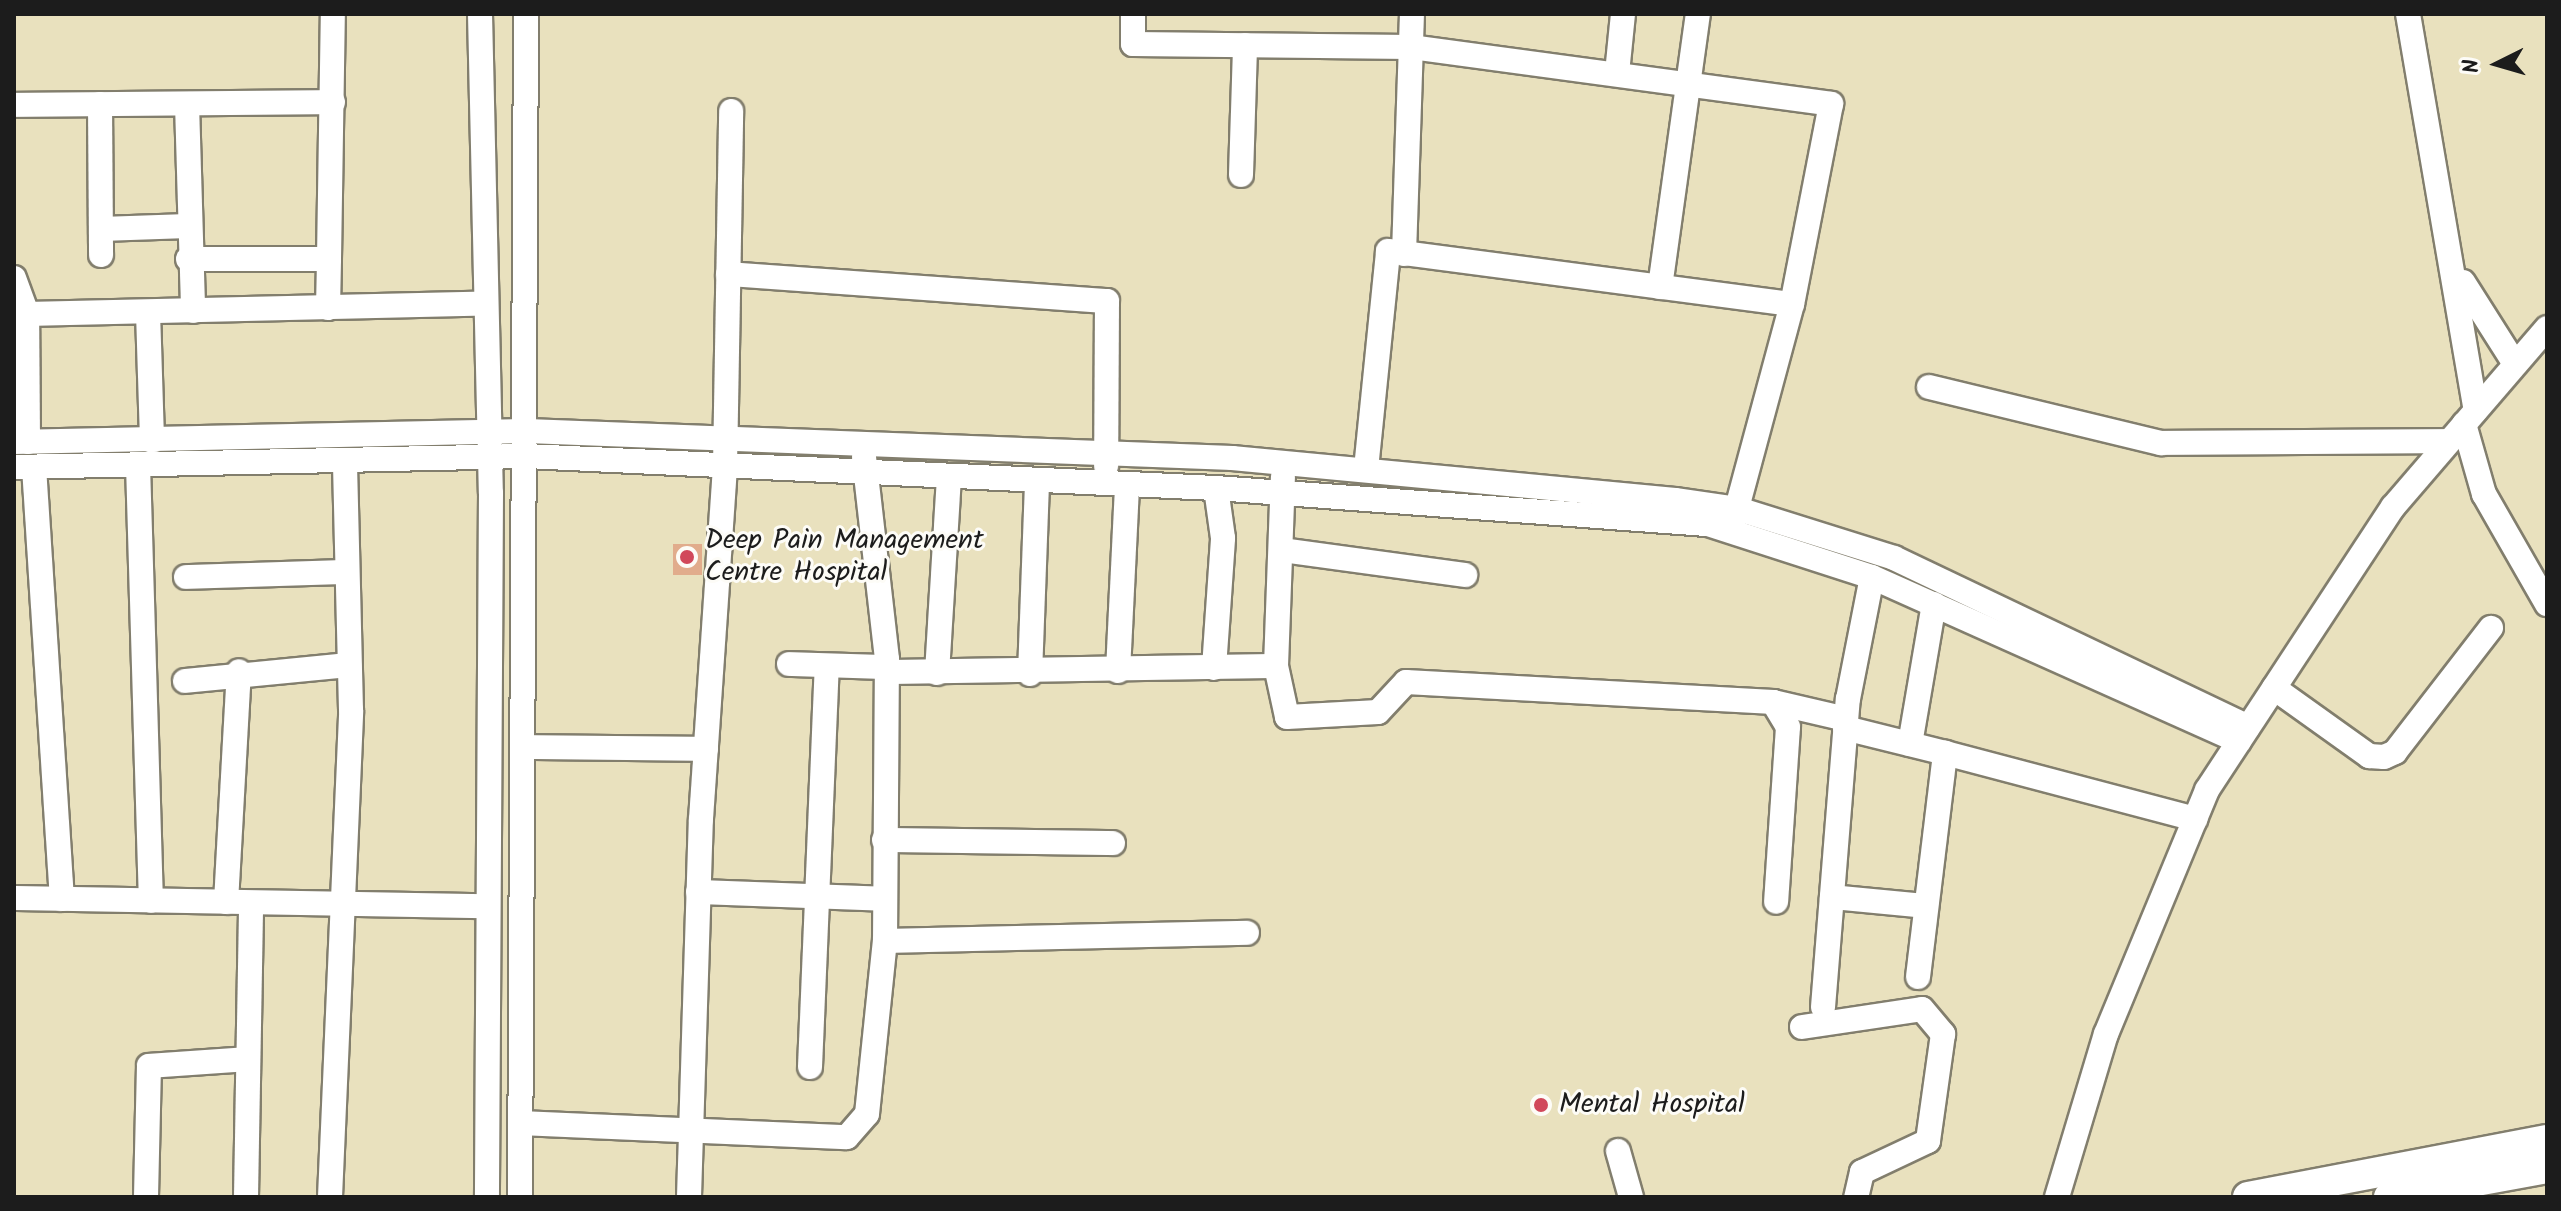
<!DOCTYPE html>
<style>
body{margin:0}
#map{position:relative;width:2561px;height:1211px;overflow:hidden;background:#e9e1be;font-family:Kalam,sans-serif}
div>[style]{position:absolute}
.building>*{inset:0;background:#e1ac8c;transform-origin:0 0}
.roads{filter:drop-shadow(2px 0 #827e6d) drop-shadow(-2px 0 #827e6d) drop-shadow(0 2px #827e6d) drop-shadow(0 -2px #827e6d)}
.minor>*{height:24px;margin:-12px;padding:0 12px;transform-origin:12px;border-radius:12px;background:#fff}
.major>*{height:30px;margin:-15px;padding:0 15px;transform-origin:15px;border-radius:15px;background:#fff}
.dots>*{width:22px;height:22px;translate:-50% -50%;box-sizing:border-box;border:4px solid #fdfcf7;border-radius:50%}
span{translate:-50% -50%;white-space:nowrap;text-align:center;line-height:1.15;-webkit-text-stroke:6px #fdfcf7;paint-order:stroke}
.poi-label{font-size:28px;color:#1c1c1c}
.left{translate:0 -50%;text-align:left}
.frame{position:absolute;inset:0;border:16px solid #1c1c1c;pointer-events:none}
.north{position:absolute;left:2457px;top:24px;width:80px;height:80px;-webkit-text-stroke:6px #fdfcf7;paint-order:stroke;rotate:265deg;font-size:22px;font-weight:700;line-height:32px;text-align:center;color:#1c1c1c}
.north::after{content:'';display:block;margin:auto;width:28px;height:36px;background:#1c1c1c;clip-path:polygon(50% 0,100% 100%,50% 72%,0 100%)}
</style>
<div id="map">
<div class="building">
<i style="left:673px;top:544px;width:29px;height:31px"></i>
</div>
<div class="roads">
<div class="minor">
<i style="left:480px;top:14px;width:479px;rotate:88.7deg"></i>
<i style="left:491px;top:493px;width:704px;rotate:90.33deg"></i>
<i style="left:1133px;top:14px;width:30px;rotate:90deg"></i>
<i style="left:1133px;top:44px;width:278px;rotate:0.6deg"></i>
<i style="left:1411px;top:47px;width:424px;rotate:7.7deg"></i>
<i style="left:1831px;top:104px;width:204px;rotate:101deg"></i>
<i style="left:2408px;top:14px;width:402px;rotate:80.3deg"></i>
<i style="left:1617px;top:73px;width:59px;rotate:-84.2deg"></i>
<i style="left:100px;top:104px;width:151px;rotate:89.6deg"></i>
<i style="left:187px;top:104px;width:207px;rotate:88.3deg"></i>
<i style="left:14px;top:105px;width:319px;rotate:-0.5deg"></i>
<i style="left:1241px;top:175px;width:130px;rotate:-88.2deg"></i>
<i style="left:101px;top:229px;width:87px;rotate:-2deg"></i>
<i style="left:1404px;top:254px;width:240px;rotate:-88.1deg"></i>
<i style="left:188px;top:259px;width:141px"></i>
<i style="left:329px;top:259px;width:245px;rotate:-89.1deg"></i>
<i style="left:728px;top:274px;width:380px;rotate:4.1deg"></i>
<i style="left:1107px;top:301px;width:165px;rotate:90.3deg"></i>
<i style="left:14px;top:278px;width:38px;rotate:70deg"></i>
<i style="left:27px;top:314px;width:13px;rotate:171deg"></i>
<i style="left:2463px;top:282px;width:97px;rotate:57.6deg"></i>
<i style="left:1660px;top:287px;width:276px;rotate:-82.1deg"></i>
<i style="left:328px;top:308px;width:49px;rotate:-88.8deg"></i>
<i style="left:148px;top:312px;width:129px;rotate:88.2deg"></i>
<i style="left:1929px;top:387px;width:239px;rotate:13.6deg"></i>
<i style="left:2161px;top:443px;width:288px;rotate:-0.4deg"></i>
<i style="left:2464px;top:424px;width:73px;rotate:74.1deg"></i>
<i style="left:2484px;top:494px;width:127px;rotate:60.2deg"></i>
<i style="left:14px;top:442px;width:513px;rotate:-1.23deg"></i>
<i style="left:527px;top:431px;width:706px;rotate:2.19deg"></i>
<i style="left:1232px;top:458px;width:445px;rotate:5.4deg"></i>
<i style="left:1675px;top:500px;width:64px;rotate:8.1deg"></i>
<i style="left:1738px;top:509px;width:164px;rotate:17.4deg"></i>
<i style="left:1894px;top:558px;width:392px;rotate:25.5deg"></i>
<i style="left:28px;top:442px;width:128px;rotate:-90.4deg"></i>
<i style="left:27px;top:314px;width:457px;rotate:-1.3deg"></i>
<i style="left:138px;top:465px;width:436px;rotate:88.3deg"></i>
<i style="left:14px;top:467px;width:512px;rotate:-1.23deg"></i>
<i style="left:526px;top:456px;width:691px;rotate:2.66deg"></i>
<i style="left:1216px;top:488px;width:493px;rotate:4.2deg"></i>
<i style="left:1708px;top:524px;width:172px;rotate:17.9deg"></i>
<i style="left:1872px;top:577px;width:402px;rotate:24.1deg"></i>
<i style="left:34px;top:467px;width:433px;rotate:86.3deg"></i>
<i style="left:1366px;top:469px;width:219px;rotate:-84.2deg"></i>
<i style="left:1388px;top:251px;width:407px;rotate:7.5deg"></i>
<i style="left:1792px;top:304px;width:226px;rotate:105.1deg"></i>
<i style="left:1282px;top:550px;width:185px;rotate:7.8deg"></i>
<i style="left:186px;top:577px;width:161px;rotate:-1.8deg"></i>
<i style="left:789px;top:664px;width:98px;rotate:1.8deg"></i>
<i style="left:1276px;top:666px;width:189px;rotate:-87.9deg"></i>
<i style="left:1214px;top:668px;width:130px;rotate:-86deg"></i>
<i style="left:1223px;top:538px;width:50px;rotate:-98deg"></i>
<i style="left:1118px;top:671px;width:187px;rotate:-87.2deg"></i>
<i style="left:887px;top:672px;width:389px;rotate:-0.9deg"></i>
<i style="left:1276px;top:666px;width:52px;rotate:77.8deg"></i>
<i style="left:1287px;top:717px;width:91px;rotate:-3.1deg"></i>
<i style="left:1378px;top:712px;width:41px;rotate:-47deg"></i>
<i style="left:1406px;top:682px;width:368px;rotate:3.1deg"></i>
<i style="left:1773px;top:702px;width:29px;rotate:59deg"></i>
<i style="left:1788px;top:727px;width:175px;rotate:93.9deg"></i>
<i style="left:937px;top:673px;width:197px;rotate:-86.5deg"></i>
<i style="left:1030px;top:674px;width:193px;rotate:-87.9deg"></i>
<i style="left:185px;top:681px;width:165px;rotate:-5.6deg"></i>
<i style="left:2274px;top:688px;width:117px;rotate:35.6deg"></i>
<i style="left:2369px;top:756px;width:15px;rotate:4deg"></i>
<i style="left:2384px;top:757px;width:12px;rotate:-24deg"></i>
<i style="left:2395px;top:752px;width:157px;rotate:-52.3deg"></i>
<i style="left:1773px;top:702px;width:75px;rotate:13.1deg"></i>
<i style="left:1845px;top:728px;width:103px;rotate:14deg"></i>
<i style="left:1910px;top:744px;width:142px;rotate:-80.3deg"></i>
<i style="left:524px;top:747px;width:182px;rotate:0.6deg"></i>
<i style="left:884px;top:840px;width:229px;rotate:0.8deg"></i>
<i style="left:698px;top:892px;width:187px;rotate:2.1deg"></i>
<i style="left:1832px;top:897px;width:94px;rotate:5.5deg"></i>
<i style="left:14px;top:898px;width:474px;rotate:1deg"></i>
<i style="left:226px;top:902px;width:231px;rotate:-86.8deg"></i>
<i style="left:885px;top:941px;width:362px;rotate:-1.3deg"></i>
<i style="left:1918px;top:977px;width:226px;rotate:-83.1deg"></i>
<i style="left:1945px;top:753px;width:259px;rotate:14.8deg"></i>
<i style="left:1823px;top:1007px;width:309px;rotate:-85.4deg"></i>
<i style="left:1848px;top:699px;width:124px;rotate:-78.9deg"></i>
<i style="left:1802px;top:1027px;width:121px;rotate:-8.5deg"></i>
<i style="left:1922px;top:1009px;width:33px;rotate:50deg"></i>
<i style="left:1943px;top:1034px;width:108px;rotate:98deg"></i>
<i style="left:1928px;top:1141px;width:73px;rotate:154.8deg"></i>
<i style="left:1862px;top:1172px;width:26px;rotate:103deg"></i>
<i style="left:810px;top:1067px;width:400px;rotate:-87.6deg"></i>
<i style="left:520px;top:1123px;width:327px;rotate:2.5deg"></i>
<i style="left:847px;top:1137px;width:30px;rotate:-49deg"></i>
<i style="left:867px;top:1114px;width:174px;rotate:-84.1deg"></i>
<i style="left:885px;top:941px;width:282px;rotate:-89.6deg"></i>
<i style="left:887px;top:659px;width:203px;rotate:-96.5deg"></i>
<i style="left:1618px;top:1151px;width:48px;rotate:74.2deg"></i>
<i style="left:146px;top:1197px;width:131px;rotate:-88.7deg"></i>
<i style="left:149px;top:1066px;width:99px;rotate:-4deg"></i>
<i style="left:246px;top:1197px;width:294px;rotate:-89deg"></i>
<i style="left:330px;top:1197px;width:487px;rotate:-87.5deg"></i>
<i style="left:351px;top:710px;width:249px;rotate:-91.4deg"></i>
<i style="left:520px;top:1197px;width:1183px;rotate:-89.71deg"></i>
<i style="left:689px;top:1197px;width:378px;rotate:-88.2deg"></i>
<i style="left:701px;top:819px;width:354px;rotate:-86.1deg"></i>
<i style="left:725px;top:466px;width:355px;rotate:-89deg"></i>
<i style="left:2057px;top:1197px;width:170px;rotate:-73.3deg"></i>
<i style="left:2106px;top:1034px;width:264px;rotate:-67.5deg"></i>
<i style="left:2207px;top:790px;width:339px;rotate:-56.7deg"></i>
<i style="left:2393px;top:507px;width:236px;rotate:-49.3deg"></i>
</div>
<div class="major">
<i style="left:2248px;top:1197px;width:304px;rotate:-10.8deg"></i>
<i style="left:2389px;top:1197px;width:161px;rotate:-10.4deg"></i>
</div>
</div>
<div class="dots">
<i style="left:687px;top:557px;background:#d1495b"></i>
<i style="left:1541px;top:1105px;background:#d1495b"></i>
</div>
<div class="poi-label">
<span class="left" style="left:705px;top:557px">Deep Pain Management<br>Centre Hospital</span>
<span class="left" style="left:1559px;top:1105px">Mental Hospital</span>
</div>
<div class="frame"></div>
<div class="north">N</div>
</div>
